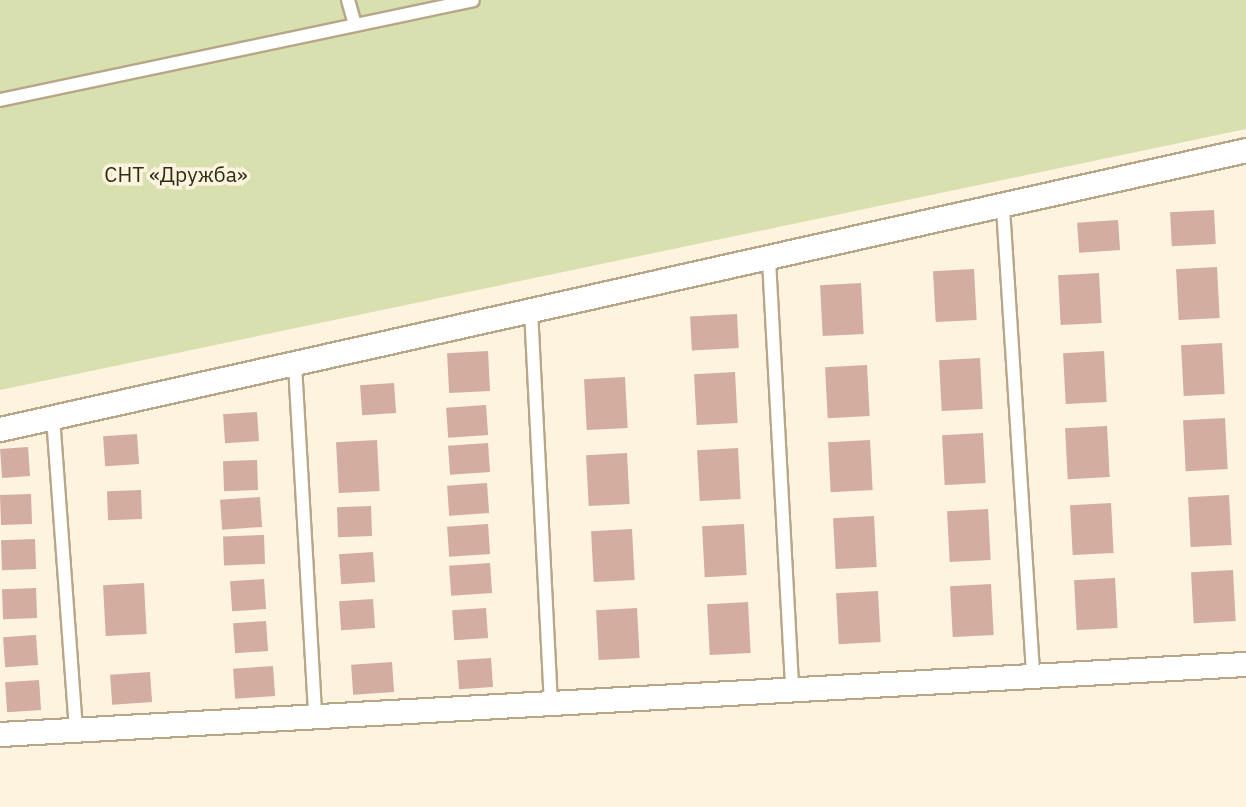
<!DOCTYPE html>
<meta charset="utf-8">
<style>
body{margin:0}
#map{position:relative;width:1246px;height:807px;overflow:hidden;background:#fdf3df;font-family:"IBM Plex Sans",sans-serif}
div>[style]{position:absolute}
.green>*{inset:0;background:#d9e0b0}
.building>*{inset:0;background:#d2ada0;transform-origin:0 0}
.roads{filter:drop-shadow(2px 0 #b7a788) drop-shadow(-2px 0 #b7a788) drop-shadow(0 2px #b7a788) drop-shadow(0 -2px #b7a788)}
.lane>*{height:12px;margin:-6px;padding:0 6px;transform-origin:6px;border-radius:6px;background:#fff}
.street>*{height:23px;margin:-11.5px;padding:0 11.5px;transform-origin:11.5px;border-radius:11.5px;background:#fff}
span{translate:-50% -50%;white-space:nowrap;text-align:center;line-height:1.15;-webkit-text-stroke:7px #fdf3df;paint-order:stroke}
.park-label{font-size:21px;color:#2b2e0f}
</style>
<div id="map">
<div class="green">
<i style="clip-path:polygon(0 0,1246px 0,1246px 129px,0 390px)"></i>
</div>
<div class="building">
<i style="left:1214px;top:210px;width:34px;height:44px;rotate:87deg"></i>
<i style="left:1118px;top:220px;width:30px;height:41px;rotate:86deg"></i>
<i style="left:1217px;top:267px;width:51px;height:41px;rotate:87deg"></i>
<i style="left:974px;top:269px;width:51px;height:41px;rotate:87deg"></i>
<i style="left:1099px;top:273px;width:50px;height:41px;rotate:87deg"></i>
<i style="left:861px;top:283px;width:51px;height:41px;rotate:87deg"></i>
<i style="left:737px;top:314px;width:34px;height:47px;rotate:87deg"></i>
<i style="left:1222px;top:343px;width:51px;height:41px;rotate:87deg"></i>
<i style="left:488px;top:351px;width:40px;height:41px;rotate:87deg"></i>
<i style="left:1104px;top:351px;width:51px;height:41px;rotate:87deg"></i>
<i style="left:980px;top:358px;width:51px;height:41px;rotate:87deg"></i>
<i style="left:867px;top:365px;width:51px;height:42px;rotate:87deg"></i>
<i style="left:735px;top:372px;width:51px;height:41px;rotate:87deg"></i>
<i style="left:625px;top:377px;width:51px;height:41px;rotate:87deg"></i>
<i style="left:394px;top:383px;width:30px;height:34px;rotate:86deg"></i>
<i style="left:486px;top:405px;width:30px;height:40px;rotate:86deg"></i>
<i style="left:257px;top:412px;width:29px;height:34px;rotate:86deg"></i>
<i style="left:1225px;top:418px;width:51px;height:42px;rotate:87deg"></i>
<i style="left:1107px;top:426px;width:51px;height:42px;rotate:87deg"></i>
<i style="left:983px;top:433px;width:50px;height:41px;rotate:87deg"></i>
<i style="left:137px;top:434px;width:30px;height:34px;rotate:86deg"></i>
<i style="left:377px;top:440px;width:51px;height:41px;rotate:87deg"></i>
<i style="left:870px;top:440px;width:50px;height:42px;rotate:87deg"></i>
<i style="left:488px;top:443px;width:29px;height:40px;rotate:86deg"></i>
<i style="left:28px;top:447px;width:29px;height:28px;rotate:86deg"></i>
<i style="left:738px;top:448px;width:51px;height:41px;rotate:87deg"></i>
<i style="left:627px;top:453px;width:51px;height:41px;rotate:87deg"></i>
<i style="left:257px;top:460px;width:30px;height:34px;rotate:88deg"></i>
<i style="left:487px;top:483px;width:30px;height:40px;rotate:86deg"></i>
<i style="left:141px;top:490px;width:29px;height:34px;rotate:88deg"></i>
<i style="left:31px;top:494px;width:30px;height:31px;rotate:88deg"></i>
<i style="left:1229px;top:495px;width:50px;height:41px;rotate:87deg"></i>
<i style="left:260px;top:497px;width:30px;height:40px;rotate:86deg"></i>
<i style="left:1111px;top:503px;width:50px;height:41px;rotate:87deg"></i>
<i style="left:371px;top:506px;width:30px;height:34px;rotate:88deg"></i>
<i style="left:988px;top:509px;width:51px;height:41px;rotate:87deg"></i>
<i style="left:874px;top:516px;width:51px;height:41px;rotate:87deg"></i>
<i style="left:488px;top:524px;width:30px;height:41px;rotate:86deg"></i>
<i style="left:744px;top:524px;width:51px;height:42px;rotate:87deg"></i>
<i style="left:632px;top:529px;width:51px;height:41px;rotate:87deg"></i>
<i style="left:264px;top:535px;width:29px;height:41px;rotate:88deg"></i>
<i style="left:35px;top:539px;width:30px;height:34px;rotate:88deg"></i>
<i style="left:373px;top:552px;width:30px;height:34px;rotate:86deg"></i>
<i style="left:490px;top:563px;width:30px;height:41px;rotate:86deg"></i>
<i style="left:1233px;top:570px;width:51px;height:42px;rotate:87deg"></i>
<i style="left:1115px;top:578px;width:50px;height:41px;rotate:87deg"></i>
<i style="left:264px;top:579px;width:30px;height:34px;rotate:86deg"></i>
<i style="left:144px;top:583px;width:51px;height:41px;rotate:87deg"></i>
<i style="left:991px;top:584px;width:51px;height:41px;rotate:87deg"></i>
<i style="left:36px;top:588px;width:30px;height:34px;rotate:88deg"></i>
<i style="left:878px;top:591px;width:51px;height:42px;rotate:87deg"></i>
<i style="left:373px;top:599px;width:29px;height:34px;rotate:86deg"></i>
<i style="left:748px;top:602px;width:51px;height:41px;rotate:87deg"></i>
<i style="left:486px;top:608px;width:30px;height:34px;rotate:86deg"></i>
<i style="left:637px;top:608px;width:50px;height:41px;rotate:87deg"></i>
<i style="left:266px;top:621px;width:30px;height:33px;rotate:86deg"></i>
<i style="left:36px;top:635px;width:30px;height:33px;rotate:86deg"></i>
<i style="left:491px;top:658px;width:29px;height:34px;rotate:86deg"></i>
<i style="left:392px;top:662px;width:30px;height:41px;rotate:86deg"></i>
<i style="left:273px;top:666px;width:30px;height:40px;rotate:86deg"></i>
<i style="left:150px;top:672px;width:30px;height:40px;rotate:86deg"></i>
<i style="left:39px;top:680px;width:30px;height:34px;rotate:86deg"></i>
</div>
<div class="roads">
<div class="lane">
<i style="left:348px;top:0;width:25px;rotate:74deg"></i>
<i style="left:0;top:100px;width:483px;rotate:-11.9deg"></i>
<i style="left:1003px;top:208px;width:467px;rotate:86.3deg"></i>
<i style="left:769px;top:260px;width:430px;rotate:86.9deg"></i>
<i style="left:531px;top:310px;width:392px;rotate:87.1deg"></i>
<i style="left:295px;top:365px;width:352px;rotate:86.7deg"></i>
<i style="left:53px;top:417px;width:313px;rotate:85.8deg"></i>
</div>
<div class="street">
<i style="left:0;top:429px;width:1277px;rotate:-12.62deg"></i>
<i style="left:0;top:734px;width:1248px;rotate:-3.22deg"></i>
</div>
</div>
<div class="park-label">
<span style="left:176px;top:174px">СНТ «Дружба»</span>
</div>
</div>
